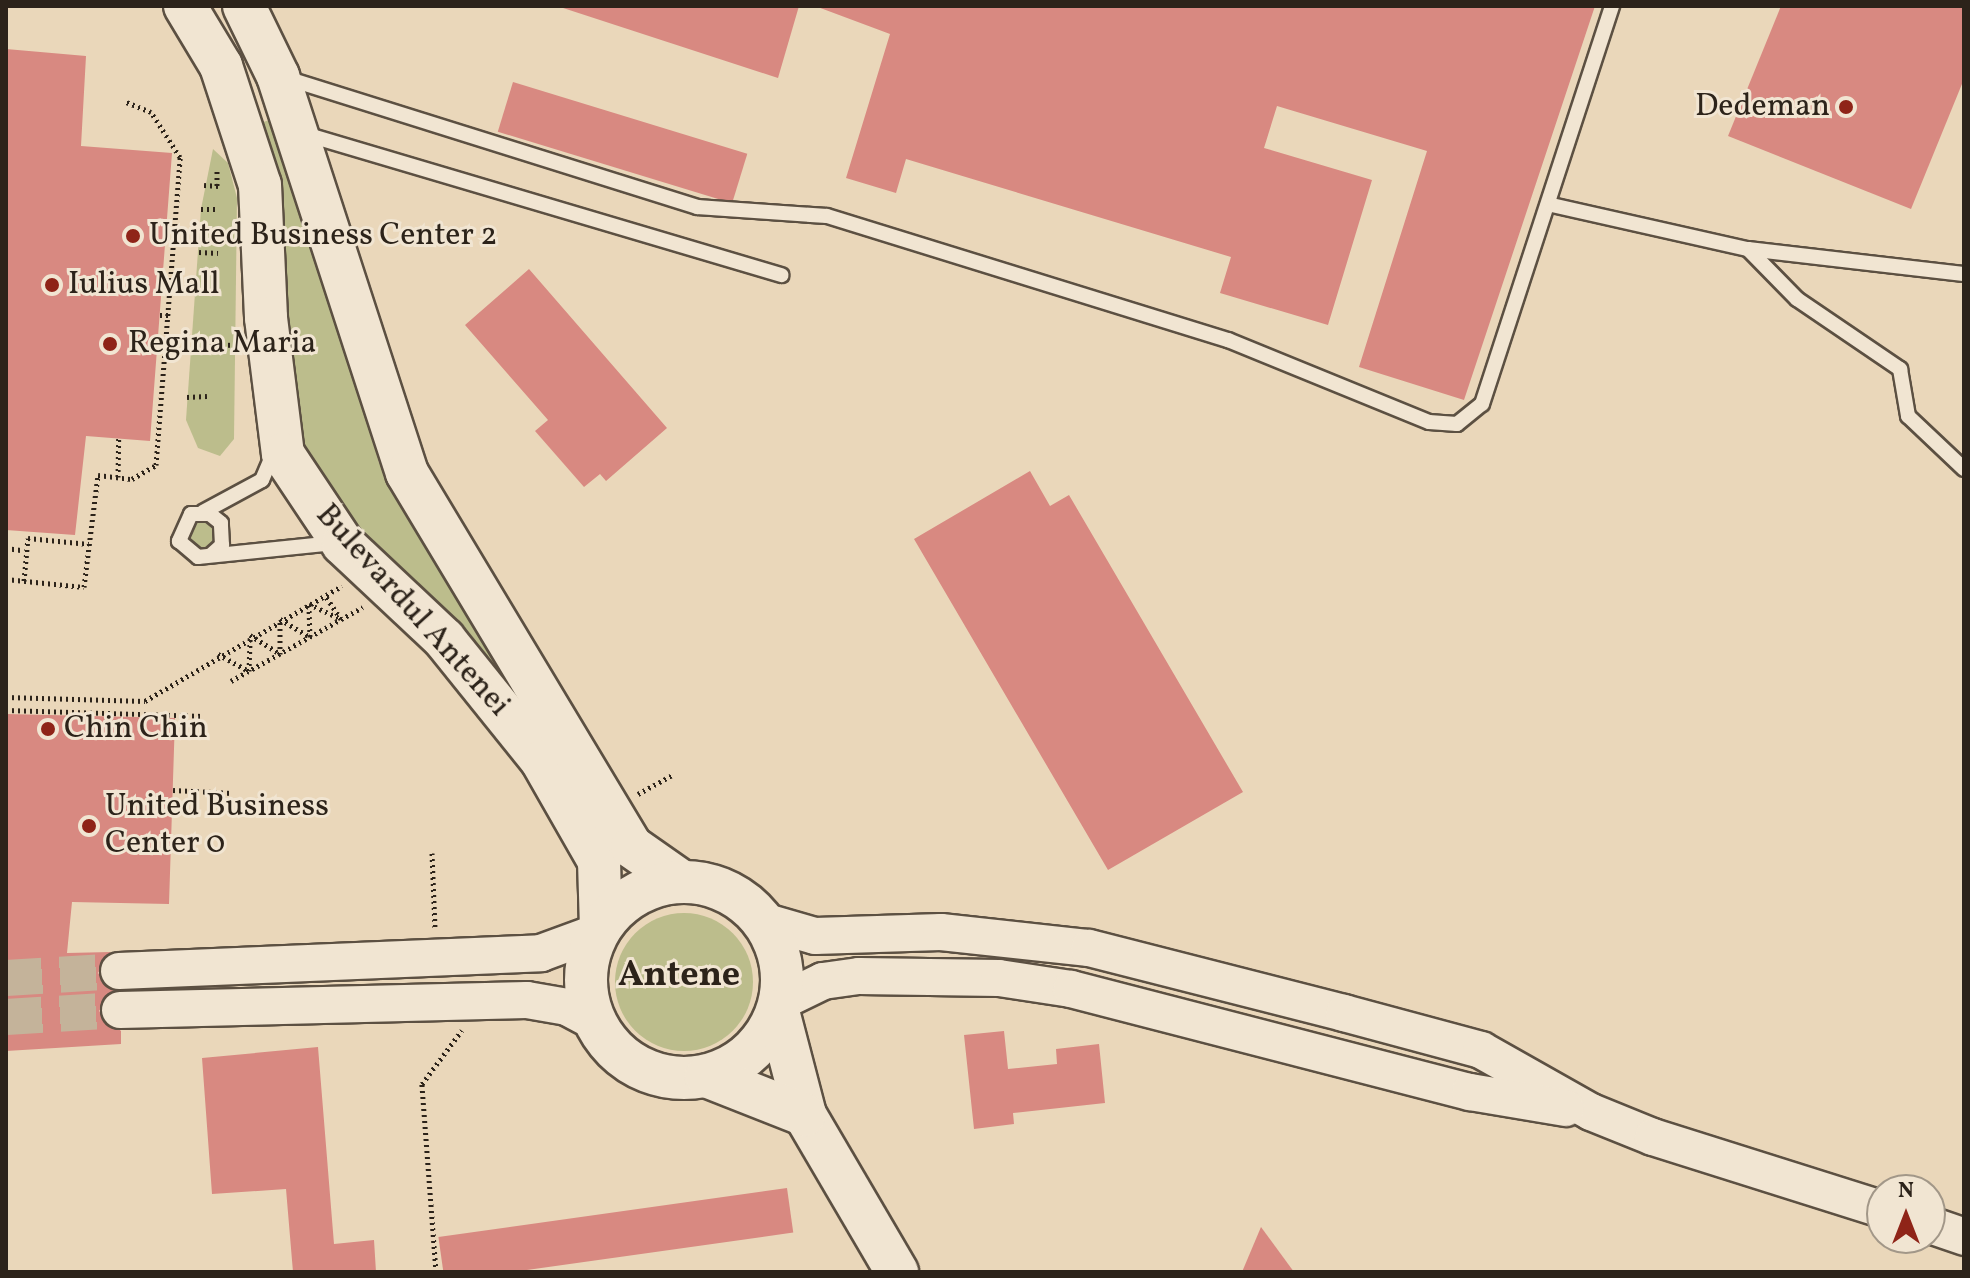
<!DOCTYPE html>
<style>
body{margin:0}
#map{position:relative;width:1970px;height:1278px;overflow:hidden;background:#ead7ba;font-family:Vollkorn,serif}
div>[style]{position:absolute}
.green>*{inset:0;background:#bcbd8c}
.round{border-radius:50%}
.building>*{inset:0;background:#d88981;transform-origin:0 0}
.tertiary-tunnel>*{height:36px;margin-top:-18px;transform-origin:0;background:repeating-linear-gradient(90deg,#c4b39a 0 36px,transparent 0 54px)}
.path>*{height:5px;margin-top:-2.5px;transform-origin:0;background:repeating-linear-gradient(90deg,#2c231a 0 2px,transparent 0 6px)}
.roads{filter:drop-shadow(2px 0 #5c5042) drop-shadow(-2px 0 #5c5042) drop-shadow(0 2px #5c5042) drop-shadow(0 -2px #5c5042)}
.service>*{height:14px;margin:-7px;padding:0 7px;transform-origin:7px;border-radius:7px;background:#f1e5d2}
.tertiary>*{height:36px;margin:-18px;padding:0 18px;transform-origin:18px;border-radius:18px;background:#f1e5d2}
.secondary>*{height:42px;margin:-21px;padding:0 21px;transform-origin:21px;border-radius:21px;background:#f1e5d2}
.secondary>.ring{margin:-21px;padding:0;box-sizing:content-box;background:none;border:42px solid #f1e5d2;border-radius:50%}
.dots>*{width:22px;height:22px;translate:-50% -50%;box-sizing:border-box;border:4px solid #f1e5d2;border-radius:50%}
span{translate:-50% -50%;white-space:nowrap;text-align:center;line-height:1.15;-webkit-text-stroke:6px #f1e5d2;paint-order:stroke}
.poi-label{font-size:32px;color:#2c231a}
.right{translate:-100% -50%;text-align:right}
.left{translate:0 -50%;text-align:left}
.street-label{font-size:32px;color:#2c231a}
.quarter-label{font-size:36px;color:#2c231a;font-weight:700}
.frame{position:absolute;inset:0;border:8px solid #2c231a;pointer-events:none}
.north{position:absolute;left:1866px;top:1174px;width:80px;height:80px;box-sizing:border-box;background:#f1e5d2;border:2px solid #a29788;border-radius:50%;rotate:0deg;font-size:22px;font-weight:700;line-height:32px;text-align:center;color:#2c231a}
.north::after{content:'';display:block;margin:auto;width:28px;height:36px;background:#8f2418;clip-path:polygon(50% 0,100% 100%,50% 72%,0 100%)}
</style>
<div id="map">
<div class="green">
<i style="clip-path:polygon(279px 117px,379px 463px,510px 674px,490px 667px,304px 474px,251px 126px)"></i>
<i style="clip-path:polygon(213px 149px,228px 163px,237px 198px,234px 439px,220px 456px,198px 448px,186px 420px,201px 209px)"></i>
<i style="clip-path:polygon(200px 515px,220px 531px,212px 551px,191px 552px,183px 527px)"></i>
<i class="round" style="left:615px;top:913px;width:138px;height:138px"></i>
</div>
<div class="building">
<i style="clip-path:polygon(557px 6px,799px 6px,778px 78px)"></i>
<i style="clip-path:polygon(815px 6px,1595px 6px,1464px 400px,1359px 367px,1427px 151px,1277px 106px,1264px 148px,1372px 180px,1328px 325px,1220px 293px,1231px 257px,906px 159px,896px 193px,846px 178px,890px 34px)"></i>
<i style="clip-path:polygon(1781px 6px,1964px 6px,1964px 79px,1911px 209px,1728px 136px)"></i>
<i style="clip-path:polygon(6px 49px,86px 56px,81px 146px,172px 153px,150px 441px,86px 436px,75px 535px,6px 530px)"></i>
<i style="left:513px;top:82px;width:245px;height:52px;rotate:17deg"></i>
<i style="clip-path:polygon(529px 269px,667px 428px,606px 481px,600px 474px,584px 487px,535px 431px,548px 420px,465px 325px)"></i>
<i style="clip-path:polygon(1030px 471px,1050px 506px,1069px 495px,1243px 792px,1108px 870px,914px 539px)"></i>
<i style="clip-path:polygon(6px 714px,175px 718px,169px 904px,72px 902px,67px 953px,111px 952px,98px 973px,114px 991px,99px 1011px,121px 1031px,121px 1044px,6px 1051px)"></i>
<i style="clip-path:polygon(1004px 1031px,1008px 1069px,1057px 1064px,1056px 1049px,1099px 1044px,1105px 1103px,1013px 1113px,1014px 1124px,974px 1129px,964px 1035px)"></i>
<i style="clip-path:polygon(318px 1047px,334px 1244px,374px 1240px,376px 1272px,293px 1272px,286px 1189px,212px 1194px,202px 1058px)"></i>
<i style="left:787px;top:1188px;width:45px;height:352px;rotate:82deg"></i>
<i style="clip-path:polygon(1261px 1227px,1294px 1272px,1242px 1272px)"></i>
</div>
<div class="tertiary-tunnel">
<i style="left:6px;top:978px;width:113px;rotate:-3.5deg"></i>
<i style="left:6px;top:1017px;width:114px;rotate:-3.5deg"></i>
</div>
<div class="path">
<i style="left:204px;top:185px;width:15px;rotate:4deg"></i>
<i style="left:217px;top:186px;width:15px;rotate:-90deg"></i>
<i style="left:201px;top:209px;width:17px"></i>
<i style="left:199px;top:252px;width:19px;rotate:3deg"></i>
<i style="left:160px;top:315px;width:10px"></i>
<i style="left:192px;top:344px;width:46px;rotate:1.2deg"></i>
<i style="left:187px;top:397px;width:20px;rotate:-3deg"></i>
<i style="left:118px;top:477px;width:39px;rotate:-89deg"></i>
<i style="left:6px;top:548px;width:15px;rotate:8deg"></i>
<i style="left:6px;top:579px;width:78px;rotate:5.9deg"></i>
<i style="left:84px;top:587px;width:113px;rotate:-82.9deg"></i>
<i style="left:98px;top:475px;width:34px;rotate:7deg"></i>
<i style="left:132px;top:479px;width:28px;rotate:-30deg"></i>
<i style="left:156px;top:465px;width:309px;rotate:-85.5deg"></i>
<i style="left:180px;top:157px;width:54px;rotate:-122.8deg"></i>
<i style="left:151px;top:112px;width:29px;rotate:-158deg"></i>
<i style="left:24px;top:581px;width:43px;rotate:-84.7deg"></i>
<i style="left:28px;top:538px;width:61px;rotate:5.6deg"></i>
<i style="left:218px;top:654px;width:35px;rotate:29deg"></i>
<i style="left:249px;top:671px;width:36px;rotate:-88deg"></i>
<i style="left:250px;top:635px;width:36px;rotate:32deg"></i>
<i style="left:280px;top:654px;width:35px;rotate:-90deg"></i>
<i style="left:280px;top:619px;width:35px;rotate:31deg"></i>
<i style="left:310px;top:637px;width:33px;rotate:-92deg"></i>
<i style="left:309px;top:604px;width:35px;rotate:25deg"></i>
<i style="left:341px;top:619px;width:29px;rotate:-124deg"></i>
<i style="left:231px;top:681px;width:151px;rotate:-29.3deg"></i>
<i style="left:6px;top:697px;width:139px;rotate:1.6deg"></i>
<i style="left:145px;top:701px;width:228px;rotate:-30.3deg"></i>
<i style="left:6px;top:710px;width:198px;rotate:1.7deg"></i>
<i style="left:173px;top:790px;width:59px;rotate:2.9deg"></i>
<i style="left:638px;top:794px;width:39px;rotate:-29deg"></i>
<i style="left:432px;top:853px;width:75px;rotate:87.7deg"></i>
<i style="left:436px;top:1272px;width:189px;rotate:-94.3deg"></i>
<i style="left:422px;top:1084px;width:67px;rotate:-53.5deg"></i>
</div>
<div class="roads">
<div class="service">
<i style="left:286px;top:78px;width:431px;rotate:17.4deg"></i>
<i style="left:697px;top:207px;width:130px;rotate:4deg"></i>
<i style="left:827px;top:216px;width:420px;rotate:17.2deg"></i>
<i style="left:1228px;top:340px;width:217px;rotate:22.2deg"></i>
<i style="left:1429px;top:422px;width:28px;rotate:4deg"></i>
<i style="left:1457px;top:424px;width:32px;rotate:-39deg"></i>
<i style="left:1482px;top:404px;width:419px;rotate:-71.9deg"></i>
<i style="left:305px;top:134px;width:497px;rotate:16.5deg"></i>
<i style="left:1552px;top:205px;width:201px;rotate:12.7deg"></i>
<i style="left:1748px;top:249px;width:217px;rotate:6.6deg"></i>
<i style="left:1748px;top:249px;width:70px;rotate:45.6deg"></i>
<i style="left:1797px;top:299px;width:125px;rotate:34.2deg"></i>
<i style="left:1900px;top:369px;width:48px;rotate:80.3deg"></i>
<i style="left:1908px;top:416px;width:77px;rotate:43.4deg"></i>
<i style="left:203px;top:512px;width:67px;rotate:-28.5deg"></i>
<i style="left:262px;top:480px;width:28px;rotate:-67deg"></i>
<i style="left:211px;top:555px;width:15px;rotate:-42deg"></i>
<i style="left:222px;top:545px;width:22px;rotate:-93deg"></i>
<i style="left:221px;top:523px;width:14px;rotate:-141deg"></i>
<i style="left:210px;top:514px;width:19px;rotate:180deg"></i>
<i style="left:191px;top:514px;width:30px;rotate:114deg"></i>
<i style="left:179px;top:541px;width:25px;rotate:40deg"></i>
<i style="left:198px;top:557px;width:137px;rotate:-5.9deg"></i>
</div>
<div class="tertiary">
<i style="left:763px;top:921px;width:54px;rotate:16.1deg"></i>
<i style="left:815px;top:936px;width:126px;rotate:-1.8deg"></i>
<i style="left:941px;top:932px;width:149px;rotate:6.2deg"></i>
<i style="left:1089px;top:948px;width:263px;rotate:14.3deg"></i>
<i style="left:1344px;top:1013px;width:142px;rotate:15.1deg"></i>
<i style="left:1481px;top:1050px;width:126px;rotate:29.4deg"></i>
<i style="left:1591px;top:1112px;width:67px;rotate:22deg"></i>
<i style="left:1653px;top:1137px;width:240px;rotate:17.5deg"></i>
<i style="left:119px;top:971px;width:422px;rotate:-2.4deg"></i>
<i style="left:541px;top:953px;width:61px;rotate:-20.2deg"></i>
<i style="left:780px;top:1002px;width:48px;rotate:-26deg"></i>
<i style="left:823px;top:981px;width:36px;rotate:-8deg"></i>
<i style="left:859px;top:976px;width:140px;rotate:0.8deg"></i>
<i style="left:999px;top:978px;width:73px;rotate:8.7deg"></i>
<i style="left:1071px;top:989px;width:412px;rotate:14.5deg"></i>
<i style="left:1470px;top:1092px;width:97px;rotate:9.5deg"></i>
<i style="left:120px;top:1010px;width:407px;rotate:-1.4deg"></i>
<i style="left:527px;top:1000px;width:41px;rotate:9.9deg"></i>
<i style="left:567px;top:1007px;width:32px;rotate:28deg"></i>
<i style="left:1930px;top:1225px;width:36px;rotate:19deg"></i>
</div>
<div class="secondary">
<i style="left:185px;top:6px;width:70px;rotate:59deg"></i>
<i style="left:221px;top:66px;width:125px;rotate:71.9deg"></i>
<i style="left:260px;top:185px;width:133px;rotate:87.4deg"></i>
<i style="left:266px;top:318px;width:137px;rotate:82.9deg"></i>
<i style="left:283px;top:454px;width:108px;rotate:56.3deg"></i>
<i style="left:343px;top:544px;width:139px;rotate:43.2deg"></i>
<i style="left:444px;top:639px;width:156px;rotate:51.2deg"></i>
<i style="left:542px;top:761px;width:115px;rotate:60.3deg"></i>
<i style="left:599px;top:861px;width:66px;rotate:88.3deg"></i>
<i style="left:244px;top:6px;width:78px;rotate:64.1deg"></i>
<i style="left:278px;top:76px;width:417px;rotate:72deg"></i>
<i style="left:407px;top:473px;width:436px;rotate:59deg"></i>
<i style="left:632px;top:847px;width:61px;rotate:35deg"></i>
<i class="ring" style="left:586px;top:882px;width:154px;height:154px"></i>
<i style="left:778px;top:1011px;width:107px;rotate:75.4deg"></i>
<i style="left:805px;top:1115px;width:182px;rotate:59.6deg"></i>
<i style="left:706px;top:1076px;width:106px;rotate:21.5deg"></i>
</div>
</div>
<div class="dots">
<i style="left:1846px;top:107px;background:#8f2418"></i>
<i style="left:133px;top:236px;background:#8f2418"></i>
<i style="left:52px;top:285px;background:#8f2418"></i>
<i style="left:110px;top:344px;background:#8f2418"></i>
<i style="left:48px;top:729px;background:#8f2418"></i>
<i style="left:89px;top:826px;background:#8f2418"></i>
</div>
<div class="poi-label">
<span class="right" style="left:1830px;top:107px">Dedeman</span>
<span class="left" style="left:149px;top:236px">United Business Center 2</span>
<span class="left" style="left:68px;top:285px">Iulius Mall</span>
<span class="left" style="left:128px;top:344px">Regina Maria</span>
<span class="left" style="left:64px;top:729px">Chin Chin</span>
<span class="left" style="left:105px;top:826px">United Business<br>Center 0</span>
</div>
<div class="street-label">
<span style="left:412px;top:611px;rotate:48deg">Bulevardul Antenei</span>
</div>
<div class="quarter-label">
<span style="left:679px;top:977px">Antene</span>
</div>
<div class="frame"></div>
<div class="north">N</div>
</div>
